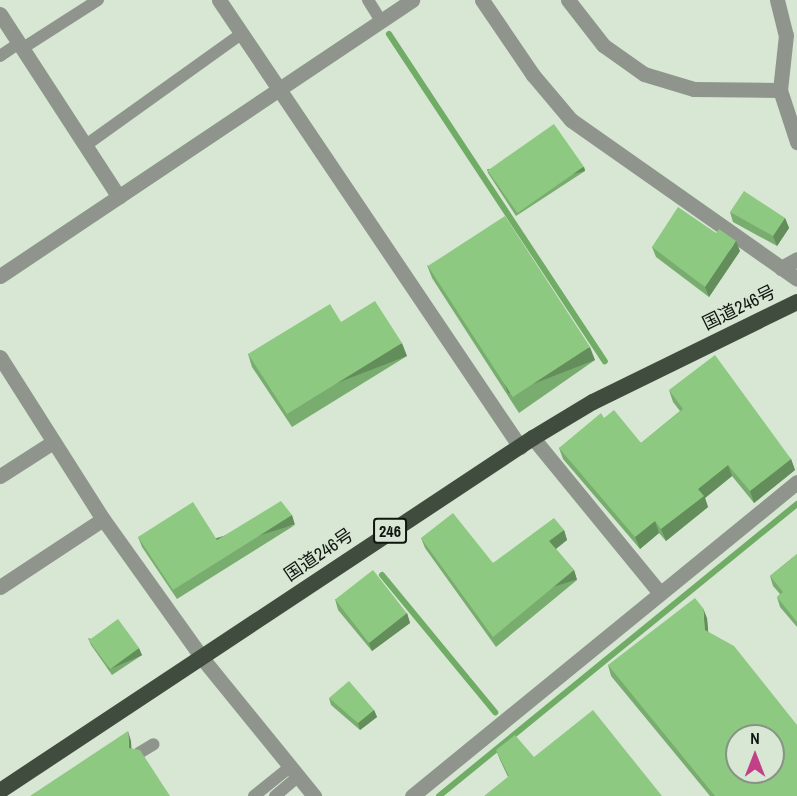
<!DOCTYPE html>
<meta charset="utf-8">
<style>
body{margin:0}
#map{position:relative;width:797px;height:796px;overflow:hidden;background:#d7e7d4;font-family:"Archivo Narrow","Noto Sans JP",sans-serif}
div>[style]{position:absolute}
.stream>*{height:6px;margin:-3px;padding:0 3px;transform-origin:3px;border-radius:3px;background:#71ac66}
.service>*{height:12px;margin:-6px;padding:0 6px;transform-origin:6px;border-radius:6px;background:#8f958d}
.minor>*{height:15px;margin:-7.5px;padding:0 7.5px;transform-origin:7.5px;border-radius:7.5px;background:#8f958d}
.trunk>*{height:16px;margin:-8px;padding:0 8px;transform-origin:8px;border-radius:8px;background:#404c3e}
.wall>*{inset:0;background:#79ad6f}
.shaded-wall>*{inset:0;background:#638d5a;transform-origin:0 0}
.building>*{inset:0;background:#8dc981;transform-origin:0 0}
span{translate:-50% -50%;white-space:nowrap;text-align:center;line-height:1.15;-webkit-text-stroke:4.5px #d7e7d4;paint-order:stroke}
.shield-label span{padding:2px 4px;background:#d7e7d4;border:2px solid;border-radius:4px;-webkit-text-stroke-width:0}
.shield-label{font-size:16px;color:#10150f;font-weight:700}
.street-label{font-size:18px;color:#10150f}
.north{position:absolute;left:725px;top:724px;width:60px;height:60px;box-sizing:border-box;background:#d7e7d4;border:2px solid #879385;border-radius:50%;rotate:0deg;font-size:16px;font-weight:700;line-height:24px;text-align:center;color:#10150f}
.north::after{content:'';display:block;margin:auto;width:21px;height:27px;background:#c24087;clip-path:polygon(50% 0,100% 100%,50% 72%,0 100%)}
</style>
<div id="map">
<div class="stream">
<i style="left:389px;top:34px;width:392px;rotate:56.6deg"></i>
<i style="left:382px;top:575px;width:178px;rotate:50.5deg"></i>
<i style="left:439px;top:796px;width:462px;rotate:-39.2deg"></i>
</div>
<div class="service">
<i style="left:368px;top:0;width:25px;rotate:58deg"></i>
<i style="left:23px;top:48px;width:89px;rotate:-32.6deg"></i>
<i style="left:0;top:56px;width:23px;rotate:-34deg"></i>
<i style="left:86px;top:145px;width:191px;rotate:-35.6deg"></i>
<i style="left:139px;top:753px;width:17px;rotate:-31deg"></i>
<i style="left:254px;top:796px;width:46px;rotate:-38.9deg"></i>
<i style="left:275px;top:796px;width:30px;rotate:-40deg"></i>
</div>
<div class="minor">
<i style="left:219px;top:0;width:539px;rotate:56.04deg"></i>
<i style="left:482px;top:0;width:91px;rotate:55.8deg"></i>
<i style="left:533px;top:75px;width:59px;rotate:49.8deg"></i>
<i style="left:571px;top:120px;width:276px;rotate:35.1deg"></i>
<i style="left:568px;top:0;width:57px;rotate:52.1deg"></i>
<i style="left:603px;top:45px;width:50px;rotate:35.3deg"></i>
<i style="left:644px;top:74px;width:52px;rotate:16.7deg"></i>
<i style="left:694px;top:89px;width:86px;rotate:0.7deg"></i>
<i style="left:777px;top:0;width:36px;rotate:76deg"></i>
<i style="left:786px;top:35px;width:55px;rotate:96.2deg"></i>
<i style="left:780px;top:90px;width:55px;rotate:71.9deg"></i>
<i style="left:0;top:14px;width:218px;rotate:57deg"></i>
<i style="left:781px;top:268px;width:18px;rotate:-29deg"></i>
<i style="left:0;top:276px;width:496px;rotate:-33.8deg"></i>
<i style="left:0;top:357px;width:192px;rotate:57.6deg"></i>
<i style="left:103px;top:519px;width:171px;rotate:54.5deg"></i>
<i style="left:202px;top:658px;width:178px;rotate:50.9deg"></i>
<i style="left:533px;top:438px;width:199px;rotate:50.7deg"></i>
<i style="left:0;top:476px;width:63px;rotate:-32.7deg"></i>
<i style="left:0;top:587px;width:123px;rotate:-33.4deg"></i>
<i style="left:412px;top:796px;width:497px;rotate:-39.2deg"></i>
</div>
<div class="trunk">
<i style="left:0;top:791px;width:639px;rotate:-33.52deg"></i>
<i style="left:533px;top:438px;width:70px;rotate:-31deg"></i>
<i style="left:593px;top:402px;width:227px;rotate:-26.1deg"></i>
</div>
<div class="wall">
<i style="clip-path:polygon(584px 167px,585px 171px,516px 216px,488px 173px,487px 169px)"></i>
<i style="clip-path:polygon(730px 212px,785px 218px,789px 228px,777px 246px,733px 222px)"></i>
<i style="clip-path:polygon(652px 247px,740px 251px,709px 297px,656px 257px)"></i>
<i style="clip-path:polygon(427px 265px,595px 360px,519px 413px,432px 278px)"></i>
<i style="clip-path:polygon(341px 322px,407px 356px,292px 427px,252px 367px,248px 354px)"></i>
<i style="clip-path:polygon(669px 390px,791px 459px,795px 470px,754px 503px,732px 476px,705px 498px,708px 507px,666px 541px,659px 533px,640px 549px,563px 459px,559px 448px,604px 418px,641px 443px,680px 411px,673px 402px)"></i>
<i style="clip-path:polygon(295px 525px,177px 599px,142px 547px,138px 537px,217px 540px)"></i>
<i style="clip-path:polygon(564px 530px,567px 540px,556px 549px,574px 570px,577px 580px,496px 647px,425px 548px,421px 538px,493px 563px)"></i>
<i style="clip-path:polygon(797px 554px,797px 627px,780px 607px,777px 597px,780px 594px,773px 586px,770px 576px)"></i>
<i style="clip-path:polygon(335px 599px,407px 613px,410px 623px,372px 651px,338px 610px)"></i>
<i style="clip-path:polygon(707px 618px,708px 632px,797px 796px,710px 796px,611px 676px,608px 665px)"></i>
<i style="clip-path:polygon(88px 638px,142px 655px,112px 675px,91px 645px)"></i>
<i style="clip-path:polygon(329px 698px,374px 710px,377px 717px,360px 730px,331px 705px)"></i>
<i style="clip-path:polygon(496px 750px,534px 757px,508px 777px,500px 760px)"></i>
</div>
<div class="shaded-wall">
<i style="left:584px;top:167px;width:4px;height:82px;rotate:76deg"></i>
<i style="clip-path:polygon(785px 218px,789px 228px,777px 246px,773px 236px)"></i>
<i style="clip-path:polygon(736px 241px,740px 251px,709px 297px,705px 287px)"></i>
<i style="left:402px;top:343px;width:14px;height:135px;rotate:69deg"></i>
<i style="left:590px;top:347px;width:14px;height:93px;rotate:69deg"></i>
<i style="clip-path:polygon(791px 459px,795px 470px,754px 503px,750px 491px)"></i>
<i style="clip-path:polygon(728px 465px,732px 476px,705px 498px,708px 507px,666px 541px,661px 529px,698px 489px)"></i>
<i style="left:292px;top:515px;width:10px;height:141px;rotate:73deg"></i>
<i style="clip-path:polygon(655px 521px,659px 533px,640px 549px,635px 537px)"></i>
<i style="clip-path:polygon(564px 530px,567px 540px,553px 551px,549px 541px)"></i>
<i style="left:574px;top:570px;width:10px;height:105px;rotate:73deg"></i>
<i style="clip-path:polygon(703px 608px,707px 618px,709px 640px,705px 630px)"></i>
<i style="clip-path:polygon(407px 613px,410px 623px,372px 651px,368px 641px)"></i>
<i style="left:139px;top:648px;width:8px;height:36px;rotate:67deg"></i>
<i style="clip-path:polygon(374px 710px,377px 717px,360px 730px,358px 723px)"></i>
<i style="clip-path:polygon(128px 731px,131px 741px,132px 758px,129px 748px)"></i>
</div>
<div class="building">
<i style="left:554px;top:124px;width:52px;height:81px;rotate:55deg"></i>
<i style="clip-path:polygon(744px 191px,785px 218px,773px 236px,730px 212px)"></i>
<i style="clip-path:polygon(678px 207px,716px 233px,719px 229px,736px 241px,705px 287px,652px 247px)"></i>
<i style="left:505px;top:216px;width:156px;height:92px;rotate:57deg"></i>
<i style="clip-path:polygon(375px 301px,402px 343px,287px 414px,248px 354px,330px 304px,341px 322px)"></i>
<i style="clip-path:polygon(715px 355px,791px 459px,750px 491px,728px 465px,698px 489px,704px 496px,661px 529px,655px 521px,635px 537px,559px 448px,601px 413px,604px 418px,614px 410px,641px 443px,683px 409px,669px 390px)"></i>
<i style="clip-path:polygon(281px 501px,292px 515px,173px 590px,138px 537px,193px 502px,217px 540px)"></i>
<i style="clip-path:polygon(453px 513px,493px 563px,554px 518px,564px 530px,549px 541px,574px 570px,493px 637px,421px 538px)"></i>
<i style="clip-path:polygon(797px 554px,797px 622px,777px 597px,783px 592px,770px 576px)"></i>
<i style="left:373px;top:570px;width:55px;height:48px;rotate:52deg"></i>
<i style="clip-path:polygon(evenodd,695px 598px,703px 608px,705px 630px,734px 646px,797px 725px,797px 796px,715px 796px,608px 665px,695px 598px,737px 736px,773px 736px,773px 772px,737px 772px,737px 736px)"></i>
<i style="left:118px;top:619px;width:36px;height:36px;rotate:54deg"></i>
<i style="clip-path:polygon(349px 681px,374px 710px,358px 723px,329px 698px)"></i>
<i style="clip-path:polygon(593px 710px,662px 796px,484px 796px,509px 776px,496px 750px,515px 735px,534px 757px)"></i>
<i style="clip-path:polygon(128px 731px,129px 748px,140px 750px,170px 796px,30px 796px)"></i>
</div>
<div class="shield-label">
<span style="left:390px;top:531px">246</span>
</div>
<div class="street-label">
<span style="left:739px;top:308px;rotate:-26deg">国道246号</span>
<span style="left:319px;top:555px;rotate:-34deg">国道246号</span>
</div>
<div class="north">N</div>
</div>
